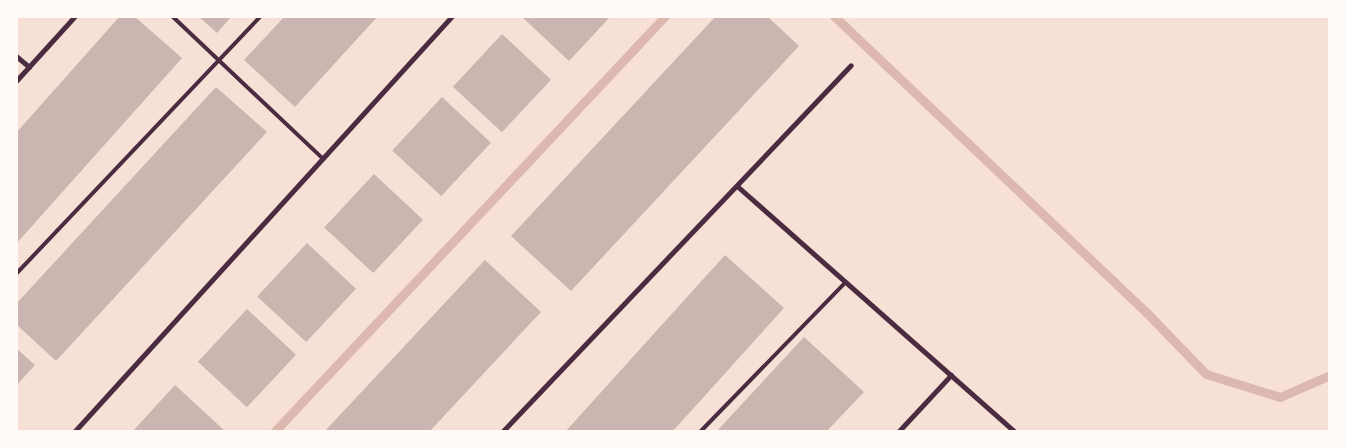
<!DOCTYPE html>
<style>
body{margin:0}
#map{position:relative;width:1346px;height:448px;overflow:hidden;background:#f7e1d7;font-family:"Noto Sans",sans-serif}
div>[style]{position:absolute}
.stream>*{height:9px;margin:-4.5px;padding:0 4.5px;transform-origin:4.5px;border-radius:4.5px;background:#dcb8b0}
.building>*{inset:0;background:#ccb4b1;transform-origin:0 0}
.service>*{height:4px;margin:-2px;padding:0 2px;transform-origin:2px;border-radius:2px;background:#4a2c40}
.minor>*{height:5px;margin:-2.5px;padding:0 2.5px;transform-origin:2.5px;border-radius:2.5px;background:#4a2c40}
span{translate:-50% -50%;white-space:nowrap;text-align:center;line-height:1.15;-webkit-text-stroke:4px #fffaf5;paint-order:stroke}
.frame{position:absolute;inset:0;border:18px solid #fffaf5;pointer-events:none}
</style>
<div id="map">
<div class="stream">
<i style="left:834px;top:16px;width:430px;rotate:43.5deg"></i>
<i style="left:1146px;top:312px;width:86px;rotate:45.9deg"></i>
<i style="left:1206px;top:374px;width:77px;rotate:17.3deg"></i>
<i style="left:1280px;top:397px;width:55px;rotate:-23.7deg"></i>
<i style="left:274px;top:432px;width:571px;rotate:-46.77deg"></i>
</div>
<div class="building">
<i style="clip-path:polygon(120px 16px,134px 16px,182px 58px,16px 244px,16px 133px)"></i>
<i style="clip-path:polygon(198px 16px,232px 16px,217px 33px)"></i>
<i style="clip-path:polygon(285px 16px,378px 16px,295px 107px,244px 60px)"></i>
<i style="clip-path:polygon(521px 16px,611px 16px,569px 61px)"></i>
<i style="clip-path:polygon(716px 16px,767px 16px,799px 46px,571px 291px,511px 236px)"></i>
<i style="left:502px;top:34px;width:67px;height:72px;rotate:43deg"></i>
<i style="clip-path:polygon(216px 87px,267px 132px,56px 361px,16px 324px,16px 304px)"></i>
<i style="left:442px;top:97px;width:67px;height:73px;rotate:43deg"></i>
<i style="left:374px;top:174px;width:67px;height:73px;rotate:43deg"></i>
<i style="left:307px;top:243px;width:67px;height:73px;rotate:43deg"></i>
<i style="clip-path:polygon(725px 255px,784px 308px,672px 432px,565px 432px)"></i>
<i style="clip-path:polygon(485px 260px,541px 312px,429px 432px,324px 432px)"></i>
<i style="left:247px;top:309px;width:67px;height:72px;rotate:43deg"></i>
<i style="clip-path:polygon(804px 337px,864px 392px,826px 432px,716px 432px)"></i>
<i style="clip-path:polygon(16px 348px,35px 365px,16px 386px)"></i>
<i style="clip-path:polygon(175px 385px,224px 430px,222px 432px,132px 432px)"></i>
</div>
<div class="service">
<i style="left:172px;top:16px;width:208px;rotate:43.4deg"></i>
<i style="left:16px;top:274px;width:356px;rotate:-46.5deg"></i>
<i style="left:700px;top:432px;width:209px;rotate:-45.8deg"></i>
</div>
<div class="minor">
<i style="left:16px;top:56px;width:17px;rotate:40deg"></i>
<i style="left:16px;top:81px;width:88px;rotate:-47.8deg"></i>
<i style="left:737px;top:186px;width:371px;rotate:41.5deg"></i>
<i style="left:74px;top:432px;width:562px;rotate:-47.74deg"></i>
<i style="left:502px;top:432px;width:506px;rotate:-46.44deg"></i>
<i style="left:898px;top:432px;width:78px;rotate:-47.1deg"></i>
</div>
<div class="frame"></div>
</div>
